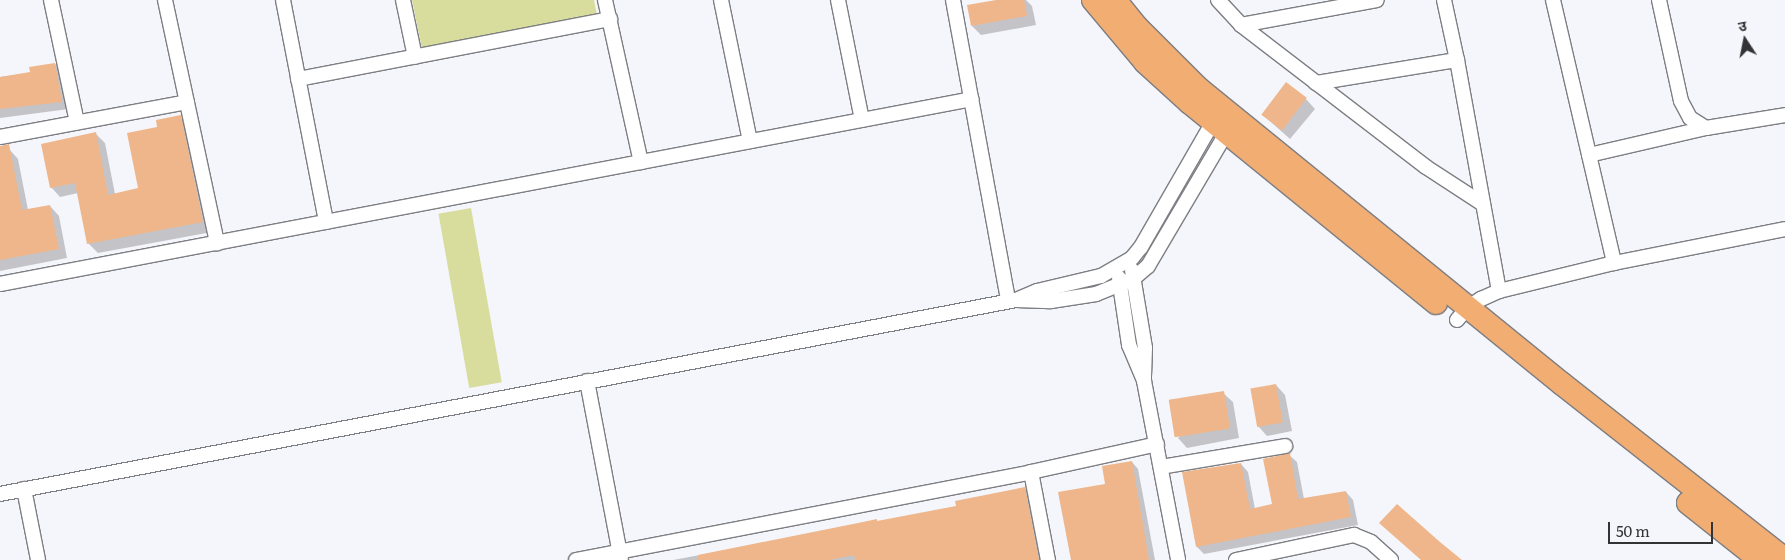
<!DOCTYPE html>
<meta charset="utf-8">
<style>
body{margin:0}
#map{position:relative;width:1785px;height:560px;overflow:hidden;background:#f5f6fb;font-family:Literata,"Noto Sans Devanagari",serif}
div>[style]{position:absolute}
.green>*{inset:0;background:#d8dc9c;transform-origin:0 0}
.shadow>*{inset:0;background:#0003}
.building>*{inset:0;background:#eeb68a;transform-origin:0 0}
.roads{filter:drop-shadow(1px 0 #7d7e83) drop-shadow(-1px 0 #7d7e83) drop-shadow(0 1px #7d7e83) drop-shadow(0 -1px #7d7e83)}
.minor>*{height:14px;margin:-7px;padding:0 7px;transform-origin:7px;border-radius:7px;background:#fff}
.primary>*{height:22px;margin:-11px;padding:0 11px;transform-origin:11px;border-radius:11px;background:#f2ad72}
span{translate:-50% -50%;white-space:nowrap;text-align:center;line-height:1.15;-webkit-text-stroke:4px #f5f6fb;paint-order:stroke}
.north{position:absolute;left:1720px;top:15px;width:50px;height:50px;-webkit-text-stroke:4px #f5f6fb;paint-order:stroke;rotate:349deg;font-size:14px;font-weight:700;line-height:20px;text-align:center;color:#333335}
.north::after{content:'';display:block;margin:auto;width:18px;height:22px;background:#333335;clip-path:polygon(50% 0,100% 100%,50% 72%,0 100%)}
.scale{position:absolute;left:1608px;top:522px;width:105px;height:22px;box-sizing:border-box;border:2px solid #333335;border-top:0;padding-left:6px;font-size:15px;line-height:18px;white-space:nowrap;color:#333335;-webkit-text-stroke:4px #f5f6fb;paint-order:stroke}
</style>
<div id="map">
<div class="green">
<i style="clip-path:polygon(412px 0,594px 0,597px 15px,422px 49px)"></i>
<i style="left:471px;top:208px;width:177px;height:33px;rotate:80deg"></i>
</div>
<div class="shadow">
<i style="clip-path:polygon(1003px 0,1026px 0,1032px 6px,1036px 25px,981px 35px,972px 26px)"></i>
<i style="clip-path:polygon(55px 64px,62px 71px,69px 109px,0 118px,0 77px,31px 73px)"></i>
<i style="clip-path:polygon(1306px 99px,1315px 109px,1290px 139px,1262px 114px)"></i>
<i style="clip-path:polygon(180px 117px,190px 126px,212px 232px,98px 253px,88px 243px,78px 193px,60px 197px,51px 187px,95px 133px,105px 143px,115px 194px,140px 189px,159px 128px)"></i>
<i style="clip-path:polygon(9px 149px,18px 159px,28px 210px,50px 206px,59px 216px,67px 258px,0 271px,0 151px)"></i>
<i style="clip-path:polygon(1276px 385px,1285px 395px,1292px 431px,1267px 436px,1258px 426px)"></i>
<i style="clip-path:polygon(1223px 393px,1233px 402px,1239px 438px,1187px 448px,1178px 438px)"></i>
<i style="clip-path:polygon(1289px 455px,1297px 462px,1304px 499px,1346px 492px,1353px 500px,1358px 525px,1204px 554px,1197px 547px,1241px 464px,1248px 472px,1255px 509px,1273px 505px)"></i>
<i style="clip-path:polygon(1132px 462px,1138px 469px,1155px 560px,1072px 560px,1106px 485px)"></i>
<i style="clip-path:polygon(1025px 488px,1031px 495px,1044px 560px,673px 560px,957px 507px)"></i>
</div>
<div class="building">
<i style="clip-path:polygon(996px 0,1024px 0,1027px 16px,971px 26px,967px 5px)"></i>
<i style="clip-path:polygon(55px 63px,62px 102px,0 109px,0 77px,30px 72px,29px 67px)"></i>
<i style="left:1286px;top:82px;width:26px;height:41px;rotate:37deg"></i>
<i style="clip-path:polygon(181px 115px,203px 222px,87px 244px,75px 183px,50px 188px,41px 144px,96px 132px,108px 195px,138px 188px,127px 133px,157px 127px,156px 120px)"></i>
<i style="clip-path:polygon(9px 144px,22px 210px,50px 205px,59px 249px,0 260px,0 146px)"></i>
<i style="left:1276px;top:384px;width:39px;height:26px;rotate:80deg"></i>
<i style="left:1224px;top:391px;width:38px;height:56px;rotate:81deg"></i>
<i style="clip-path:polygon(1290px 453px,1298px 499px,1346px 491px,1351px 517px,1196px 547px,1182px 472px,1241px 463px,1250px 509px,1272px 504px,1263px 459px)"></i>
<i style="clip-path:polygon(1132px 461px,1149px 560px,1071px 560px,1058px 492px,1105px 484px,1102px 466px)"></i>
<i style="clip-path:polygon(1025px 487px,1039px 560px,855px 560px,854px 555px,830px 560px,698px 560px,698px 555px,858px 523px,877px 519px,877px 521px,956px 506px,955px 501px)"></i>
<i style="clip-path:polygon(1397px 504px,1440px 542px,1462px 560px,1421px 560px,1379px 523px)"></i>
</div>
<div class="roads">
<div class="minor">
<i style="left:51px;top:0;width:125px;rotate:78deg"></i>
<i style="left:165px;top:0;width:249px;rotate:77.9deg"></i>
<i style="left:283px;top:0;width:226px;rotate:79deg"></i>
<i style="left:403px;top:0;width:58px;rotate:78.1deg"></i>
<i style="left:605px;top:0;width:166px;rotate:77.5deg"></i>
<i style="left:721px;top:0;width:144px;rotate:78.4deg"></i>
<i style="left:838px;top:0;width:122px;rotate:78.7deg"></i>
<i style="left:953px;top:0;width:306px;rotate:79.6deg"></i>
<i style="left:1218px;top:0;width:34px;rotate:47deg"></i>
<i style="left:1241px;top:25px;width:233px;rotate:37.5deg"></i>
<i style="left:1426px;top:167px;width:68px;rotate:33deg"></i>
<i style="left:1444px;top:0;width:61px;rotate:77.8deg"></i>
<i style="left:1457px;top:60px;width:235px;rotate:79.7deg"></i>
<i style="left:1553px;top:0;width:270px;rotate:76.9deg"></i>
<i style="left:1659px;top:0;width:103px;rotate:77.7deg"></i>
<i style="left:1681px;top:101px;width:19px;rotate:62deg"></i>
<i style="left:1690px;top:118px;width:19px;rotate:32deg"></i>
<i style="left:1706px;top:128px;width:80px;rotate:-9.3deg"></i>
<i style="left:1241px;top:25px;width:138px;rotate:-10.4deg"></i>
<i style="left:298px;top:79px;width:318px;rotate:-10.9deg"></i>
<i style="left:1316px;top:83px;width:143px;rotate:-9.3deg"></i>
<i style="left:0;top:137px;width:190px;rotate:-10.6deg"></i>
<i style="left:1589px;top:155px;width:120px;rotate:-13deg"></i>
<i style="left:1132px;top:270px;width:79px;rotate:80.5deg"></i>
<i style="left:1145px;top:348px;width:32px;rotate:92deg"></i>
<i style="left:1119px;top:278px;width:68px;rotate:81.5deg"></i>
<i style="left:1129px;top:345px;width:39px;rotate:67deg"></i>
<i style="left:1144px;top:381px;width:182px;rotate:79.2deg"></i>
<i style="left:0;top:284px;width:989px;rotate:-10.78deg"></i>
<i style="left:1016px;top:300px;width:35px;rotate:2deg"></i>
<i style="left:1051px;top:301px;width:46px;rotate:-8.8deg"></i>
<i style="left:1096px;top:294px;width:40px;rotate:-22deg"></i>
<i style="left:1133px;top:279px;width:20px;rotate:-41deg"></i>
<i style="left:1148px;top:266px;width:161px;rotate:-59.5deg"></i>
<i style="left:1457px;top:320px;width:16px;rotate:-50deg"></i>
<i style="left:1467px;top:308px;width:17px;rotate:-33deg"></i>
<i style="left:1481px;top:299px;width:20px;rotate:-24deg"></i>
<i style="left:1499px;top:291px;width:118px;rotate:-13.7deg"></i>
<i style="left:1614px;top:263px;width:174px;rotate:-11.2deg"></i>
<i style="left:587px;top:381px;width:181px;rotate:79.2deg"></i>
<i style="left:1161px;top:467px;width:126px;rotate:-9.6deg"></i>
<i style="left:1031px;top:472px;width:90px;rotate:79.1deg"></i>
<i style="left:24px;top:489px;width:72px;rotate:78.8deg"></i>
<i style="left:0;top:494px;width:1034px;rotate:-10.81deg"></i>
<i style="left:1016px;top:300px;width:23px;rotate:-23deg"></i>
<i style="left:1037px;top:291px;width:66px;rotate:-13.2deg"></i>
<i style="left:1101px;top:276px;width:36px;rotate:-30deg"></i>
<i style="left:1132px;top:258px;width:14px;rotate:-51deg"></i>
<i style="left:1141px;top:247px;width:152px;rotate:-60.1deg"></i>
<i style="left:576px;top:560px;width:463px;rotate:-10.9deg"></i>
<i style="left:1031px;top:472px;width:129px;rotate:-12.5deg"></i>
<i style="left:1236px;top:560px;width:121px;rotate:-12deg"></i>
<i style="left:1354px;top:535px;width:18px;rotate:22deg"></i>
<i style="left:1371px;top:542px;width:27px;rotate:42deg"></i>
</div>
<div class="primary">
<i style="left:1093px;top:0;width:81px;rotate:50deg"></i>
<i style="left:1145px;top:62px;width:61px;rotate:42.3deg"></i>
<i style="left:1190px;top:103px;width:317px;rotate:39.1deg"></i>
<i style="left:1115px;top:0;width:36px;rotate:51deg"></i>
<i style="left:1138px;top:28px;width:85px;rotate:45deg"></i>
<i style="left:1198px;top:88px;width:468px;rotate:39.1deg"></i>
<i style="left:1561px;top:383px;width:285px;rotate:38.2deg"></i>
<i style="left:1688px;top:503px;width:92px;rotate:38.4deg"></i>
</div>
</div>
<div class="north">उ</div>
<div class="scale">50 m</div>
</div>
